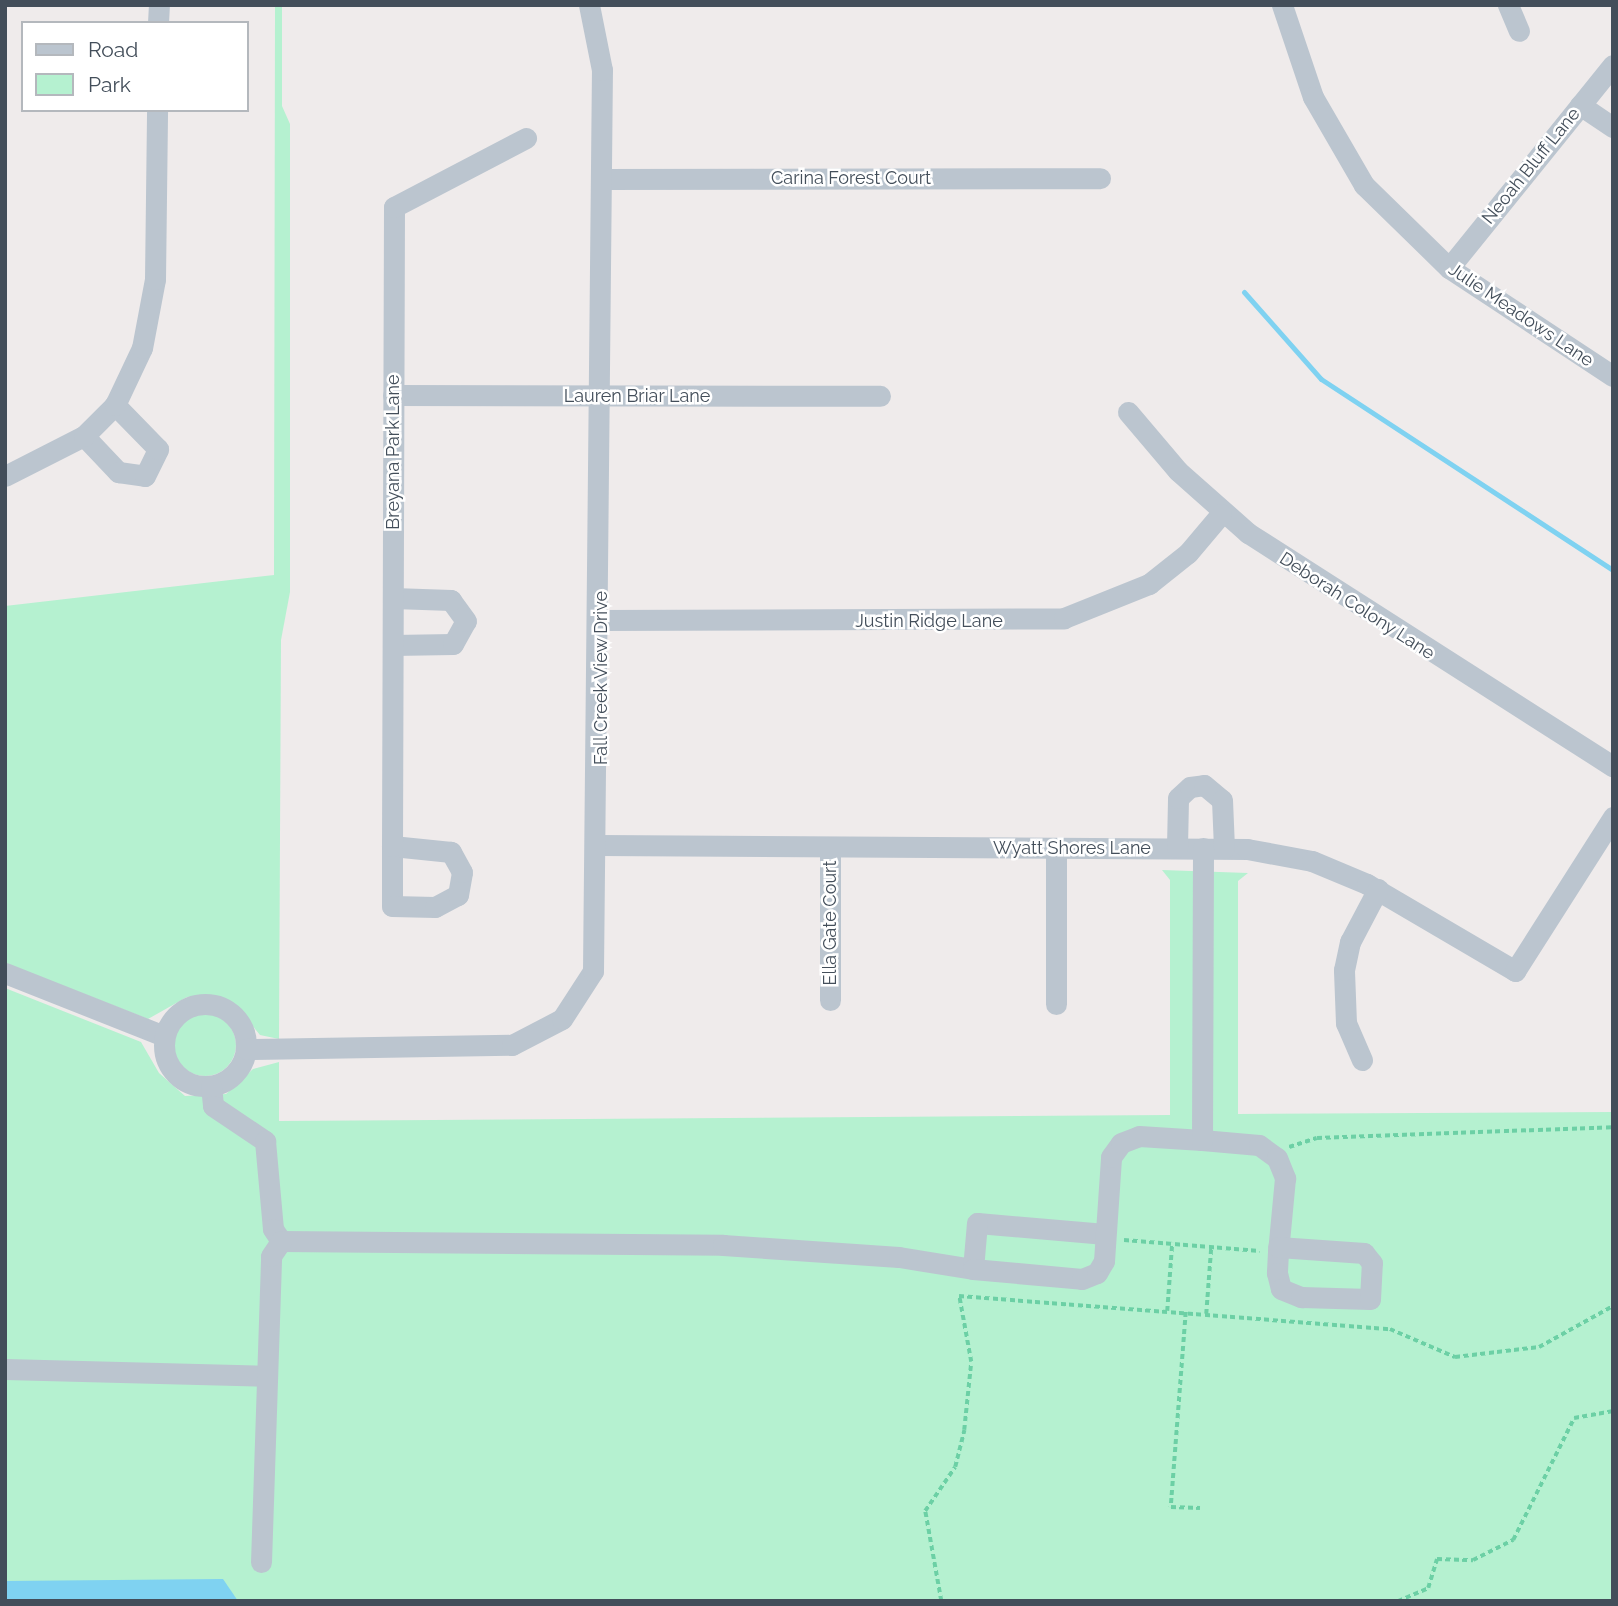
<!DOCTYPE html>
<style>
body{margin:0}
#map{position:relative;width:1618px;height:1606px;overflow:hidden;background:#efebeb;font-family:Raleway,sans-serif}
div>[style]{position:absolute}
.green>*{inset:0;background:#b5f1d0}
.round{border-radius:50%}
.water>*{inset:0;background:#7fd2f1}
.stream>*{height:5px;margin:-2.5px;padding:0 2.5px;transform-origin:2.5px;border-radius:2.5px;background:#7fd2f1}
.path>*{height:3.5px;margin-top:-1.75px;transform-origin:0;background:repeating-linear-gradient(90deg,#6cd0a5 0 5px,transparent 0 8.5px)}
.minor>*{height:21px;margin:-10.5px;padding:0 10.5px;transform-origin:10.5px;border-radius:10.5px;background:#bbc5cf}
.minor>.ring{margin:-10.5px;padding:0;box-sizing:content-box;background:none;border:21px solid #bbc5cf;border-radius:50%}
span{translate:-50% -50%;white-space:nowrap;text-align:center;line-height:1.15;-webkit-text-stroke:5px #fff;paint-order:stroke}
.street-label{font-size:18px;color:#434e5a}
.frame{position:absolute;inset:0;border:7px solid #434e5a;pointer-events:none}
.legend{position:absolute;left:21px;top:21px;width:228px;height:91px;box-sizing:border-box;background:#fff;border:2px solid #b4b8bd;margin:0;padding:9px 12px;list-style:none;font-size:21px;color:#434e5a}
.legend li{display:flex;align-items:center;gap:14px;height:35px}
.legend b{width:35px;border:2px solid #b4b8bd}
</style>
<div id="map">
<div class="green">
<i style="clip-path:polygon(275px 5px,282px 5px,282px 106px,290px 124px,290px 592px,281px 640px,279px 1039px,260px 1035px,238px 1008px,211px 995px,187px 997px,148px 1019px,5px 963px,5px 606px,274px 575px)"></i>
<i style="clip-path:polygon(1162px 870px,1248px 873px,1238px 881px,1238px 1114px,1613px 1112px,1613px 1601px,5px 1601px,5px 988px,141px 1042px,159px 1073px,185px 1096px,226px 1094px,253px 1069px,279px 1062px,279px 1121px,1170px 1115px,1170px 880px)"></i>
<i class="round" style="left:174px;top:1014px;width:62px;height:62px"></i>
</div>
<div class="water">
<i style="clip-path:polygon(223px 1579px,238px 1601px,5px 1601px,5px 1581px)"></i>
</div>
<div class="stream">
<i style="left:1244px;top:292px;width:116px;rotate:48.5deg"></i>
<i style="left:1321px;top:379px;width:349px;rotate:33.2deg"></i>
</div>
<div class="path">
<i style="left:1289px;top:1147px;width:29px;rotate:-18deg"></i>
<i style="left:1317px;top:1138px;width:296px;rotate:-2.1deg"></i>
<i style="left:1124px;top:1240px;width:136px;rotate:4.6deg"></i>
<i style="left:1167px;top:1311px;width:68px;rotate:-85.8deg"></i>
<i style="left:1186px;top:1312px;width:196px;rotate:94.4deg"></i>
<i style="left:1171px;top:1507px;width:29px;rotate:2deg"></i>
<i style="left:1206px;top:1314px;width:67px;rotate:-85.7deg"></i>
<i style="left:941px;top:1601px;width:91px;rotate:-100.1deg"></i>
<i style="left:925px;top:1511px;width:53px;rotate:-55.7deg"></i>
<i style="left:955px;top:1467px;width:38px;rotate:-76deg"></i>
<i style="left:964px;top:1430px;width:68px;rotate:-84.1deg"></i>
<i style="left:971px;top:1362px;width:67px;rotate:-100.3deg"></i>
<i style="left:959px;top:1296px;width:432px;rotate:4.4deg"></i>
<i style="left:1390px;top:1329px;width:71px;rotate:23.3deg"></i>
<i style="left:1455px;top:1357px;width:85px;rotate:-6.8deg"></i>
<i style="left:1539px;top:1347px;width:85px;rotate:-29deg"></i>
<i style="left:1398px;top:1601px;width:33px;rotate:-23deg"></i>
<i style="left:1428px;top:1588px;width:30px;rotate:-73deg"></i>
<i style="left:1437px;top:1559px;width:36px;rotate:2deg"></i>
<i style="left:1473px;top:1560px;width:45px;rotate:-26.6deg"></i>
<i style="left:1513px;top:1540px;width:136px;rotate:-63.4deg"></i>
<i style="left:1574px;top:1418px;width:40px;rotate:-10deg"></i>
</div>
<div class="minor">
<i style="left:1282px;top:5px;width:97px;rotate:71.4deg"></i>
<i style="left:1313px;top:97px;width:102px;rotate:59.9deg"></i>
<i style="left:1364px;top:185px;width:119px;rotate:44.3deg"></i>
<i style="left:1449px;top:268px;width:196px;rotate:33.4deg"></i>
<i style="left:1508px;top:5px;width:28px;rotate:67deg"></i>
<i style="left:158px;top:23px;width:18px;rotate:-87deg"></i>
<i style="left:1580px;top:105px;width:40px;rotate:34deg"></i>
<i style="left:601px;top:179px;width:499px;rotate:-0.1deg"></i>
<i style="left:1449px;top:268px;width:261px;rotate:-51.1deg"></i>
<i style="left:393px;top:395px;width:487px;rotate:0.1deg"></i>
<i style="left:1128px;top:412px;width:77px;rotate:49.7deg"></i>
<i style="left:1178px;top:471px;width:94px;rotate:41.5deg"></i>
<i style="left:1248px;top:533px;width:433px;rotate:32.6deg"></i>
<i style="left:84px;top:436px;width:50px;rotate:46.6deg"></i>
<i style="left:118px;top:472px;width:27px;rotate:8deg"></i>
<i style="left:145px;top:476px;width:30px;rotate:-64deg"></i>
<i style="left:158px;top:449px;width:62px;rotate:-134.3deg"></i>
<i style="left:5px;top:476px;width:89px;rotate:-26.9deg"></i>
<i style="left:84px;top:436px;width:44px;rotate:-45deg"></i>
<i style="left:115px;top:405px;width:63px;rotate:-64.7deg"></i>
<i style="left:142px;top:348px;width:70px;rotate:-79.3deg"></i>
<i style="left:155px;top:279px;width:169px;rotate:-89.3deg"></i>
<i style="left:601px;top:620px;width:463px;rotate:-0.2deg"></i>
<i style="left:1064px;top:618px;width:92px;rotate:-21.8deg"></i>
<i style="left:1149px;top:584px;width:50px;rotate:-38.5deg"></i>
<i style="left:1188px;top:553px;width:51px;rotate:-49.8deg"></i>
<i style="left:393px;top:645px;width:60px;rotate:-1deg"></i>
<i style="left:453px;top:644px;width:26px;rotate:-61deg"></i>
<i style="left:466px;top:621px;width:26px;rotate:-126deg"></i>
<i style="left:451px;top:600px;width:58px;rotate:-178deg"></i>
<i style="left:599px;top:845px;width:648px;rotate:0.35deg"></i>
<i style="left:1247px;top:849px;width:66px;rotate:10.5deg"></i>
<i style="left:1312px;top:861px;width:60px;rotate:22.7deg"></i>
<i style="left:1367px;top:884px;width:172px;rotate:30.4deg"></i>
<i style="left:1515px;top:971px;width:183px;rotate:-57.5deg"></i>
<i style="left:392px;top:846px;width:60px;rotate:90deg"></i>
<i style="left:392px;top:906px;width:43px;rotate:1.3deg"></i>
<i style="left:435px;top:907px;width:26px;rotate:-28deg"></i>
<i style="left:458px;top:895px;width:23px;rotate:-80deg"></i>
<i style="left:462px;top:872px;width:23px;rotate:-119deg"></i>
<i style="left:451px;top:852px;width:59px;rotate:-174.2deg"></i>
<i style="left:392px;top:846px;width:639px;rotate:-89.82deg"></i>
<i style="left:394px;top:207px;width:149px;rotate:-27.6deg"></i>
<i style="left:830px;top:847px;width:153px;rotate:90deg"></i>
<i style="left:1177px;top:847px;width:49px;rotate:-88.8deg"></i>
<i style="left:1178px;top:798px;width:16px;rotate:-43deg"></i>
<i style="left:1190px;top:787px;width:14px;rotate:-8deg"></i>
<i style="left:1204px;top:785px;width:23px;rotate:40deg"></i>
<i style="left:1222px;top:800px;width:48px;rotate:87.6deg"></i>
<i style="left:1056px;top:849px;width:155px;rotate:90deg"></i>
<i style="left:5px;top:973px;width:171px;rotate:21.6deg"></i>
<i class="ring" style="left:164px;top:1004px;width:61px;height:61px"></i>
<i style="left:246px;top:1049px;width:266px;rotate:-0.9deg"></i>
<i style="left:512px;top:1045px;width:56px;rotate:-27.5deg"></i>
<i style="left:562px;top:1019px;width:57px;rotate:-57.1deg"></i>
<i style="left:593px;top:971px;width:901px;rotate:-89.43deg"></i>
<i style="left:602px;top:70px;width:66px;rotate:-101.3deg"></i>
<i style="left:1362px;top:1060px;width:40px;rotate:-113.4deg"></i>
<i style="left:1346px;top:1023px;width:53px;rotate:-92.2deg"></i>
<i style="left:1344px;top:970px;width:29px;rotate:-78deg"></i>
<i style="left:1350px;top:942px;width:60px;rotate:-62.2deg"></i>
<i style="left:211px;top:1086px;width:20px;rotate:84deg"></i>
<i style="left:213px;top:1106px;width:63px;rotate:33.9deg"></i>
<i style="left:265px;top:1141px;width:88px;rotate:84.8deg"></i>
<i style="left:273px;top:1229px;width:14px;rotate:56deg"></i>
<i style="left:281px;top:1241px;width:442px;rotate:0.5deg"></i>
<i style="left:723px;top:1245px;width:176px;rotate:3.9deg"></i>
<i style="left:899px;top:1257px;width:75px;rotate:9.2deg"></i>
<i style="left:1202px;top:1140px;width:57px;rotate:5deg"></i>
<i style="left:1259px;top:1145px;width:22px;rotate:36deg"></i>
<i style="left:1277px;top:1158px;width:22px;rotate:68deg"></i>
<i style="left:1285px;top:1178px;width:74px;rotate:95.4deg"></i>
<i style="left:1278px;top:1252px;width:21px;rotate:93deg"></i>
<i style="left:1277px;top:1273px;width:16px;rotate:76deg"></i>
<i style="left:1281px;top:1289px;width:22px;rotate:22deg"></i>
<i style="left:1301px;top:1297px;width:69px;rotate:1.7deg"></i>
<i style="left:1370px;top:1299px;width:36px;rotate:-87deg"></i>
<i style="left:1372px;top:1263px;width:13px;rotate:-129deg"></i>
<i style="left:1364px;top:1253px;width:86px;rotate:-176deg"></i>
<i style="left:1105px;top:1234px;width:128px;rotate:-175.1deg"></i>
<i style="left:977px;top:1223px;width:46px;rotate:95deg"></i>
<i style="left:973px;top:1269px;width:109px;rotate:5.2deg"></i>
<i style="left:1082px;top:1279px;width:16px;rotate:-22deg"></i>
<i style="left:1097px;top:1273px;width:14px;rotate:-60deg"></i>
<i style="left:1104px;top:1261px;width:104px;rotate:-86.1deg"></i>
<i style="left:1111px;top:1157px;width:17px;rotate:-54deg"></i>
<i style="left:1121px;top:1143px;width:19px;rotate:-21deg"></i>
<i style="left:1139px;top:1136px;width:63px;rotate:3.6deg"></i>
<i style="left:1202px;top:1140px;width:292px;rotate:-89.8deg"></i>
<i style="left:5px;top:1369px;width:261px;rotate:1.5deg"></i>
<i style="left:261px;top:1562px;width:306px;rotate:-88.1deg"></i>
<i style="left:271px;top:1256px;width:18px;rotate:-56deg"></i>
</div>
<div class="street-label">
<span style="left:1531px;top:166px;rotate:-51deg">Neoah Bluff Lane</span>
<span style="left:851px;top:178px">Carina Forest Court</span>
<span style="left:1521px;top:315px;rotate:34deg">Julie Meadows Lane</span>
<span style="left:637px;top:396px">Lauren Briar Lane</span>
<span style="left:393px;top:452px;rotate:-90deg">Breyana Park Lane</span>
<span style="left:1357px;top:606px;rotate:33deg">Deborah Colony Lane</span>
<span style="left:929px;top:621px">Justin Ridge Lane</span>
<span style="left:601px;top:678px;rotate:-90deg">Fall Creek View Drive</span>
<span style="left:1072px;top:848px">Wyatt Shores Lane</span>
<span style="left:830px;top:923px;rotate:-90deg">Ella Gate Court</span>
</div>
<div class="frame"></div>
<ul class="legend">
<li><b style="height:9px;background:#bbc5cf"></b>Road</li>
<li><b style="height:19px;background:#b5f1d0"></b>Park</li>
</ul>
</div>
